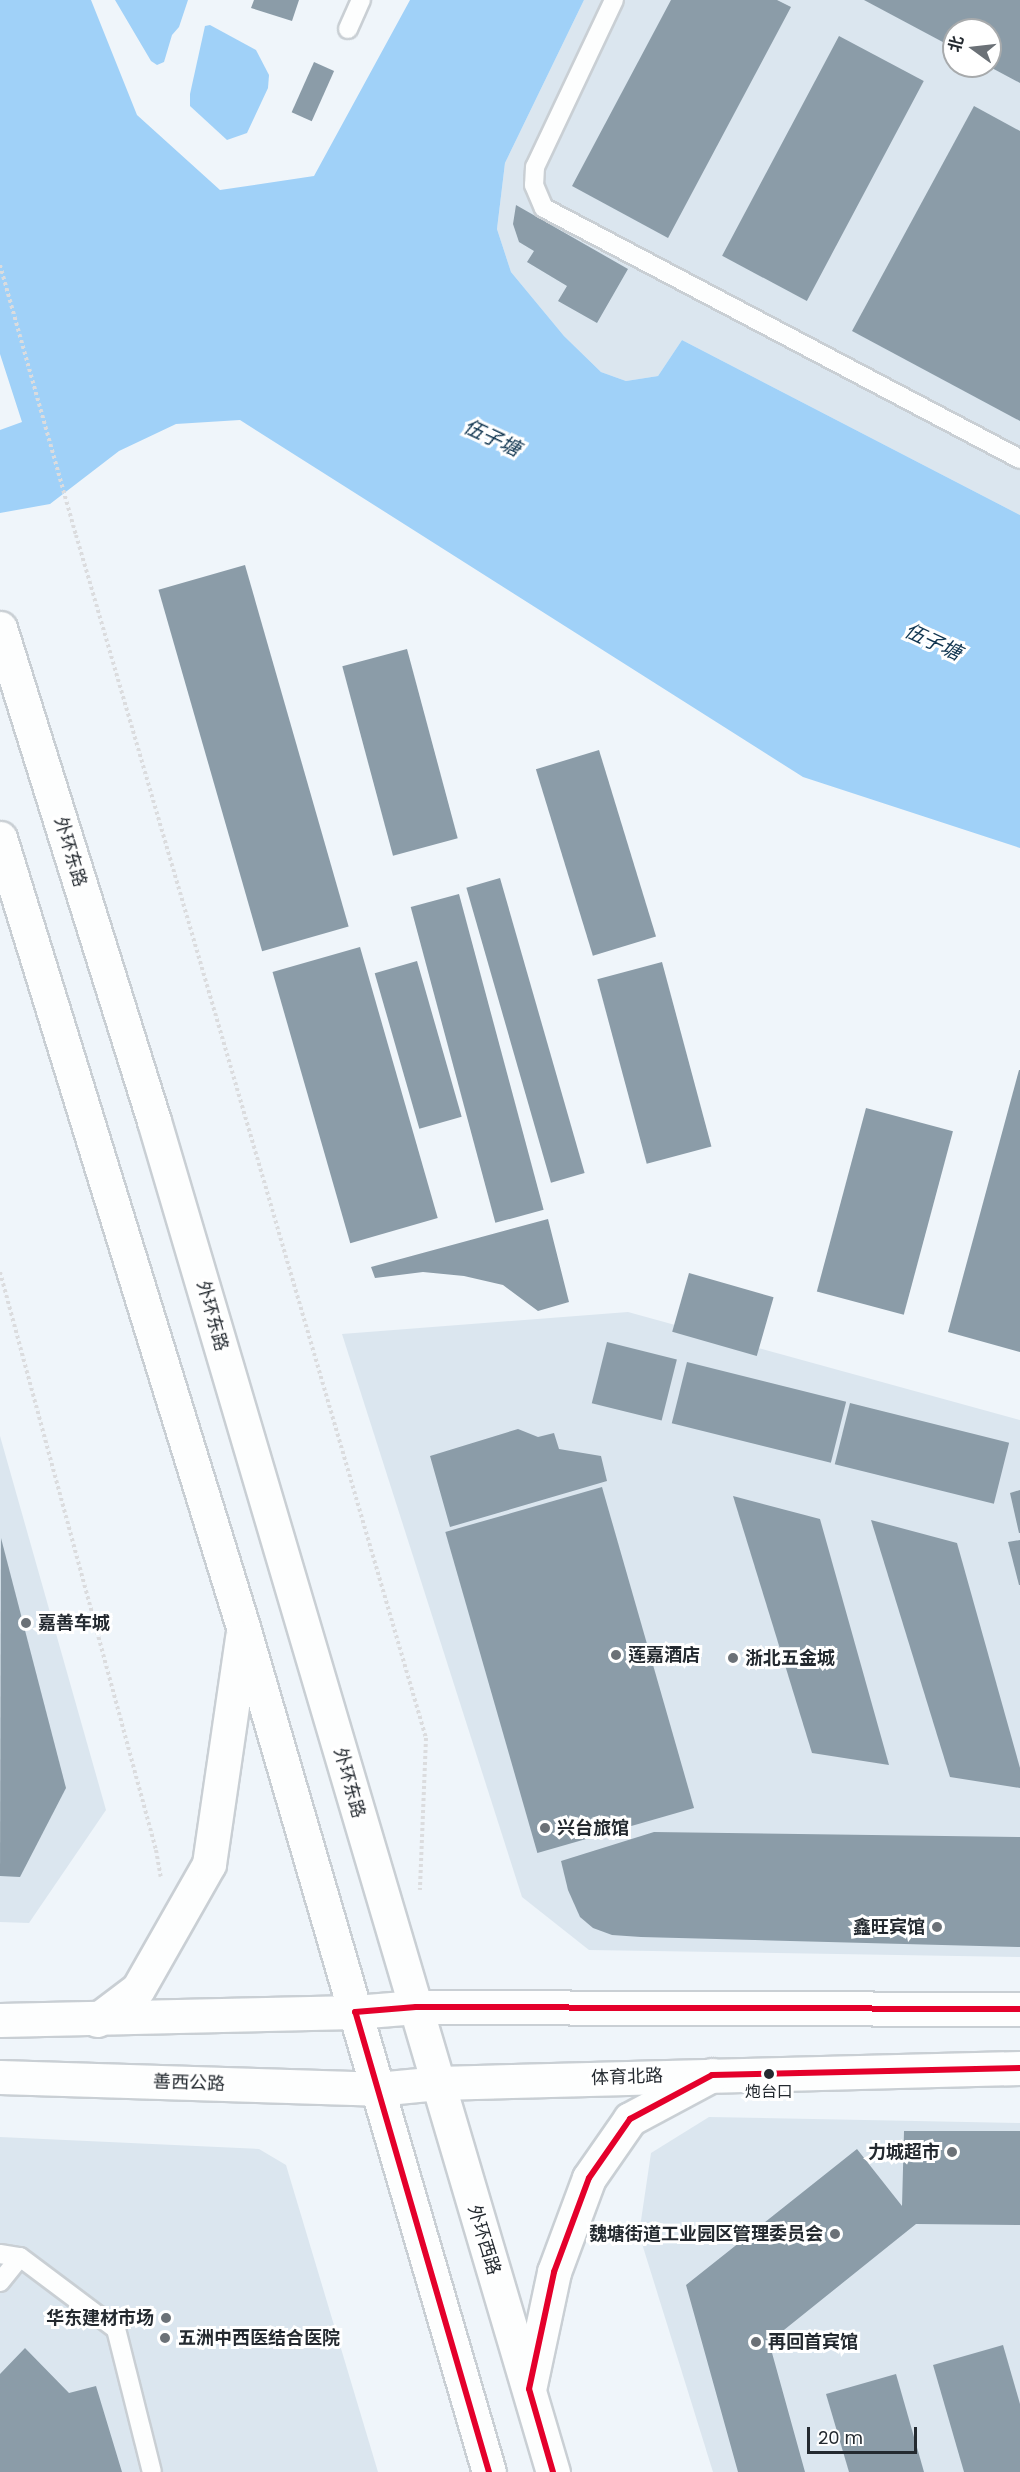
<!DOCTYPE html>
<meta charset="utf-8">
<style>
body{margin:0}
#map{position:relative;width:1020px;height:2472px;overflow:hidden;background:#eff5fa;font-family:Poppins,"Noto Sans SC",sans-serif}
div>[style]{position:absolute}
.built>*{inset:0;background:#dbe6ef}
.water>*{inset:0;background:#a0d1f8}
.building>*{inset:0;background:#8b9ca8;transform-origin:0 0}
.path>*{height:4px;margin-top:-2px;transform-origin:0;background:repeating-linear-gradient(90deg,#dbdcde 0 3px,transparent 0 6px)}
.roads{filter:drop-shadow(2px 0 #c9cfd4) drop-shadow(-2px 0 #c9cfd4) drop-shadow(0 2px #c9cfd4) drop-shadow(0 -2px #c9cfd4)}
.service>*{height:18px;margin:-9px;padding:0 9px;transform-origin:9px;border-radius:9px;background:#fdfefe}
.secondary>*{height:33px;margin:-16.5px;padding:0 16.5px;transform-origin:16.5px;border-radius:16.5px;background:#fdfefe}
.primary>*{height:33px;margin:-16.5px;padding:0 16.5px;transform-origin:16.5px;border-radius:16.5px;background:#fdfefe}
.trunk>*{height:33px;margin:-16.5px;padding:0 16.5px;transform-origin:16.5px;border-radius:16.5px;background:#fdfefe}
.bus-1>*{height:6px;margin:-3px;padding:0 3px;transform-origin:3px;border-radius:3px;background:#e4002b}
.dots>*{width:16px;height:16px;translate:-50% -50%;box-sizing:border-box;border:3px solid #fff;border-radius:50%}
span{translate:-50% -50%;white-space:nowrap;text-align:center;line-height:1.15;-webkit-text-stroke:6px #fff;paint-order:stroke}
.bus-label{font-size:16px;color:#242a30}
.street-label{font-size:18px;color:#242a30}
.poi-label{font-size:18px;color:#242a30;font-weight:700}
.left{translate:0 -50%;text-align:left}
.right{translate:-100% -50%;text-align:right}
.water-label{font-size:20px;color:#0f344f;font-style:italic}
.north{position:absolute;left:942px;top:18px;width:60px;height:60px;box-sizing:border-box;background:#fff;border:2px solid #a7aaac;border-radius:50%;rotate:285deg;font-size:16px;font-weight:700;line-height:24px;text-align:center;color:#242a30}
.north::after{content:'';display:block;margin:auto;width:21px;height:27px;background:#6b7177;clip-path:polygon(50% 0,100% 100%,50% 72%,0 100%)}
.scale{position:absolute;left:807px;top:2427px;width:110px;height:27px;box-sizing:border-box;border:3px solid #242a30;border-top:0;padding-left:8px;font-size:18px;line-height:21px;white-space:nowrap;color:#242a30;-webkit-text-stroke:4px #fff;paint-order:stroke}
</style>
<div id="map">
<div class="built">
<i style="clip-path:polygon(evenodd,584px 0,1020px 0,1020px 515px,682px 340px,658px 376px,626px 381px,601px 372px,564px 336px,511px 272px,497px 229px,505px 163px,584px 0,954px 30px,990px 30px,990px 66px,954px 66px,954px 30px)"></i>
<i style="clip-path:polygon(628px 1312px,1020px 1420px,1020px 1957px,589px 1950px,522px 1897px,342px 1334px)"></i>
<i style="clip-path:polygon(0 1436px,106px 1810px,29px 1923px,0 1922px)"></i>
<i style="clip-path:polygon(709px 2117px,1020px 2123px,1020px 2472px,713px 2472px,639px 2234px,651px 2153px)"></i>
<i style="clip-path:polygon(0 2137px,259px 2149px,286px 2165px,378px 2472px,0 2472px)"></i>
</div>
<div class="water">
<i style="clip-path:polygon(0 0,91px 0,137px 115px,220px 190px,314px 176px,410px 0,584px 0,505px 163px,497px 229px,511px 272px,564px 336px,601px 372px,626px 381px,658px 376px,682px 340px,1020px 515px,1020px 848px,803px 777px,240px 420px,176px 424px,119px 451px,50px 504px,0 513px,0 430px,22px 422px,0 354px)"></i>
<i style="clip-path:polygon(115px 0,188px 0,179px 27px,172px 35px,164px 62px,157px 65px,151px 61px)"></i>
<i style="clip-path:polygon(210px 25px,256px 50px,269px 75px,268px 88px,247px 133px,227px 140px,190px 106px,190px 94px,205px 26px)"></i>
</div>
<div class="building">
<i style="clip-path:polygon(254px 0,299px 0,292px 21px,251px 8px)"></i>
<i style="clip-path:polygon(671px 0,777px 0,791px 7px,668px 238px,572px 186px)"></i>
<i style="clip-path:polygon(864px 0,1020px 0,1020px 83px,990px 67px,990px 30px,954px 30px,954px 48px)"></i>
<i style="left:839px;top:36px;width:96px;height:249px;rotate:28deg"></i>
<i style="left:314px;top:62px;width:22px;height:55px;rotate:24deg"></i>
<i style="clip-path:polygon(974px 106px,1020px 131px,1020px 421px,852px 331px)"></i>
<i style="clip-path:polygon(516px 205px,628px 269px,597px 323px,558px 301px,567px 286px,527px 262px,534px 251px,519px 242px,513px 224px)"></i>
<i style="left:245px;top:565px;width:376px;height:90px;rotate:74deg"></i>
<i style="left:407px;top:649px;width:196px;height:67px;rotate:75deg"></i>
<i style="left:599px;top:750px;width:195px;height:66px;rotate:73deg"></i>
<i style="left:500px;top:878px;width:307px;height:35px;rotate:74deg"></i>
<i style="left:459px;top:894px;width:327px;height:50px;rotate:75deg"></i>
<i style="left:360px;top:947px;width:282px;height:91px;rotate:74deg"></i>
<i style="left:417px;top:961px;width:162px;height:44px;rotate:74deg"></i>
<i style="left:662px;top:962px;width:191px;height:67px;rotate:75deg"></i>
<i style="clip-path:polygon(1019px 1070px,1020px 1070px,1020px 1352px,948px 1332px)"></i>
<i style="left:866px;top:1108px;width:90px;height:190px;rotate:15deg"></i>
<i style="clip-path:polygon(548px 1219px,569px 1302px,538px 1311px,503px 1285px,464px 1276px,423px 1272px,375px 1278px,371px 1267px)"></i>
<i style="left:689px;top:1273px;width:88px;height:61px;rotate:16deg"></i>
<i style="left:607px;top:1342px;width:72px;height:63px;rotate:14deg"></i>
<i style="left:687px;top:1362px;width:164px;height:63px;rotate:14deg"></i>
<i style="left:850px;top:1403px;width:164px;height:63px;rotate:14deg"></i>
<i style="clip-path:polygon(518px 1429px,538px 1437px,554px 1433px,559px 1449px,601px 1456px,607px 1481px,450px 1527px,430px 1456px)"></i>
<i style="left:602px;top:1487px;width:334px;height:163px;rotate:74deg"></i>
<i style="clip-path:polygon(1020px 1490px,1020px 1533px,1019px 1533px,1010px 1493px)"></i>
<i style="clip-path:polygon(733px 1496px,820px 1519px,889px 1765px,812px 1753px)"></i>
<i style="clip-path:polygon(871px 1520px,957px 1543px,1020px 1768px,1020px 1788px,950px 1777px)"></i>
<i style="clip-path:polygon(1px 1538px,66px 1788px,20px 1877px,0 1876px)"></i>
<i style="clip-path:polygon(1020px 1540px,1020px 1585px,1019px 1585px,1008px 1542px)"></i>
<i style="clip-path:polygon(654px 1832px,1020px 1837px,1020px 1947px,641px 1937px,612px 1935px,593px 1928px,580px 1917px,568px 1890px,561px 1861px)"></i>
<i style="clip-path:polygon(904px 2131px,1020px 2131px,1020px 2225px,916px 2224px,769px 2342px,805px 2472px,738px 2472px,686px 2285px,857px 2149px,902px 2206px)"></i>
<i style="clip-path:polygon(1003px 2345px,1020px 2404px,1020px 2472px,964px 2472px,933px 2365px)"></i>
<i style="clip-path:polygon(25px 2348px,69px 2393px,96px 2386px,122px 2472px,0 2472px,0 2374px)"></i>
<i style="clip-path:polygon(896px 2374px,924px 2472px,849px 2472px,826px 2394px)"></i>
</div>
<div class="path">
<i style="left:0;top:265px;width:280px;rotate:74.3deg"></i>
<i style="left:76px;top:535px;width:1253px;rotate:73.78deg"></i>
<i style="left:426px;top:1738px;width:152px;rotate:92.3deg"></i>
<i style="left:0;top:1272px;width:599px;rotate:74.9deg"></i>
<i style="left:156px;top:1850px;width:27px;rotate:80deg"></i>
</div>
<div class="roads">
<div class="service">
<i style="left:614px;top:0;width:185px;rotate:115.3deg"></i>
<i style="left:535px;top:167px;width:18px;rotate:93deg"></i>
<i style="left:534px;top:185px;width:25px;rotate:67deg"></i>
<i style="left:544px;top:208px;width:538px;rotate:27.8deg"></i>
<i style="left:348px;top:29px;width:32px;rotate:-66deg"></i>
<i style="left:0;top:2254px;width:20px;rotate:9deg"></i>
<i style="left:20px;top:2257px;width:120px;rotate:36.9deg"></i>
<i style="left:116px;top:2329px;width:147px;rotate:75.9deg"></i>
<i style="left:0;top:2282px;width:32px;rotate:-51deg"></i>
</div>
<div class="secondary">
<i style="left:416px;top:2007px;width:604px;rotate:0.19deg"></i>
<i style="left:438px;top:2083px;width:582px;rotate:-1.48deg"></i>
</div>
<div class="primary">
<i style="left:0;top:2020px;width:355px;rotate:-1.3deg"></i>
<i style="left:355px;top:2012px;width:61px;rotate:-4.7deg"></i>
<i style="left:0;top:2077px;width:377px;rotate:1.8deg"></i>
<i style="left:377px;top:2089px;width:61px;rotate:-5.6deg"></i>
</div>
<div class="trunk">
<i style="left:0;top:628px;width:516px;rotate:72.65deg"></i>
<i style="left:154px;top:1121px;width:1409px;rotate:73.55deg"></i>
<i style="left:0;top:838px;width:826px;rotate:72.88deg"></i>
<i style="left:243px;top:1627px;width:880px;rotate:73.77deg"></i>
<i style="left:97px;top:2020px;width:51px;rotate:-37.1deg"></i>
<i style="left:138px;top:1989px;width:144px;rotate:-60.4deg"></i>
<i style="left:209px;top:1864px;width:229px;rotate:-81.7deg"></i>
<i style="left:530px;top:2385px;width:116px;rotate:-78deg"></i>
<i style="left:554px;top:2272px;width:100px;rotate:-69.6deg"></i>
<i style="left:589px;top:2178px;width:72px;rotate:-55.2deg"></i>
<i style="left:630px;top:2119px;width:93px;rotate:-28.2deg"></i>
</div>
</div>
<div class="bus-1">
<i style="left:489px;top:2472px;width:479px;rotate:-106.2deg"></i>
<i style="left:355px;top:2012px;width:61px;rotate:-4.7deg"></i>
<i style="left:416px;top:2007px;width:604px;rotate:0.19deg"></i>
<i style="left:553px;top:2472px;width:86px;rotate:-106.1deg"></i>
<i style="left:529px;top:2389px;width:120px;rotate:-77.9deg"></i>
<i style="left:554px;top:2272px;width:100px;rotate:-69.6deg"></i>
<i style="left:589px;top:2178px;width:72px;rotate:-55.2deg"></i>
<i style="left:630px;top:2119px;width:93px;rotate:-28.2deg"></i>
<i style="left:712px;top:2075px;width:308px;rotate:-1.3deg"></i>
</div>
<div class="dots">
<i style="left:26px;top:1623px;background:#6b7177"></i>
<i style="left:616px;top:1655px;background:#6b7177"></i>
<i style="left:733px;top:1658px;background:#6b7177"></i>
<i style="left:545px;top:1828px;background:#6b7177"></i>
<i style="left:937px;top:1927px;background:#6b7177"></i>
<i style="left:769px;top:2074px;background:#242a30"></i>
<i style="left:952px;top:2152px;background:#6b7177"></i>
<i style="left:835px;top:2234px;background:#6b7177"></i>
<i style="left:166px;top:2318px;background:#6b7177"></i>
<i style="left:165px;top:2338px;background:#6b7177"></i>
<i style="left:756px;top:2342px;background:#6b7177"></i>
</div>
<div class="bus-label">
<span style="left:769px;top:2092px">炮台口</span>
</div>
<div class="street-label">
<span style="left:70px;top:852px;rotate:73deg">外环东路</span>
<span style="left:212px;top:1316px;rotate:74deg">外环东路</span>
<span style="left:349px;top:1783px;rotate:74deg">外环东路</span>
<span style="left:627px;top:2077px;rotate:-2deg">体育北路</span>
<span style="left:189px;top:2083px;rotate:2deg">善西公路</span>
<span style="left:484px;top:2240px;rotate:73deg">外环西路</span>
</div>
<div class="poi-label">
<span class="left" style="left:38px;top:1623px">嘉善车城</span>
<span class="left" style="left:628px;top:1655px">莲嘉酒店</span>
<span class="left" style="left:745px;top:1658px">浙北五金城</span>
<span class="left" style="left:557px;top:1828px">兴台旅馆</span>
<span class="right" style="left:925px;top:1927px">鑫旺宾馆</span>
<span class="right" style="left:940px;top:2152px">力城超市</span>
<span class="right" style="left:823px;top:2234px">魏塘街道工业园区管理委员会</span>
<span class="right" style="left:154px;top:2318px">华东建材市场</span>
<span class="left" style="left:178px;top:2338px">五洲中西医结合医院</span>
<span class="left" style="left:768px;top:2342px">再回首宾馆</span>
</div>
<div class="water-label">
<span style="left:492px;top:438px;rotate:25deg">伍子塘</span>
<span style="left:933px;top:642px;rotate:25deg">伍子塘</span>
</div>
<div class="north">北</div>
<div class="scale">20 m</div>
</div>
